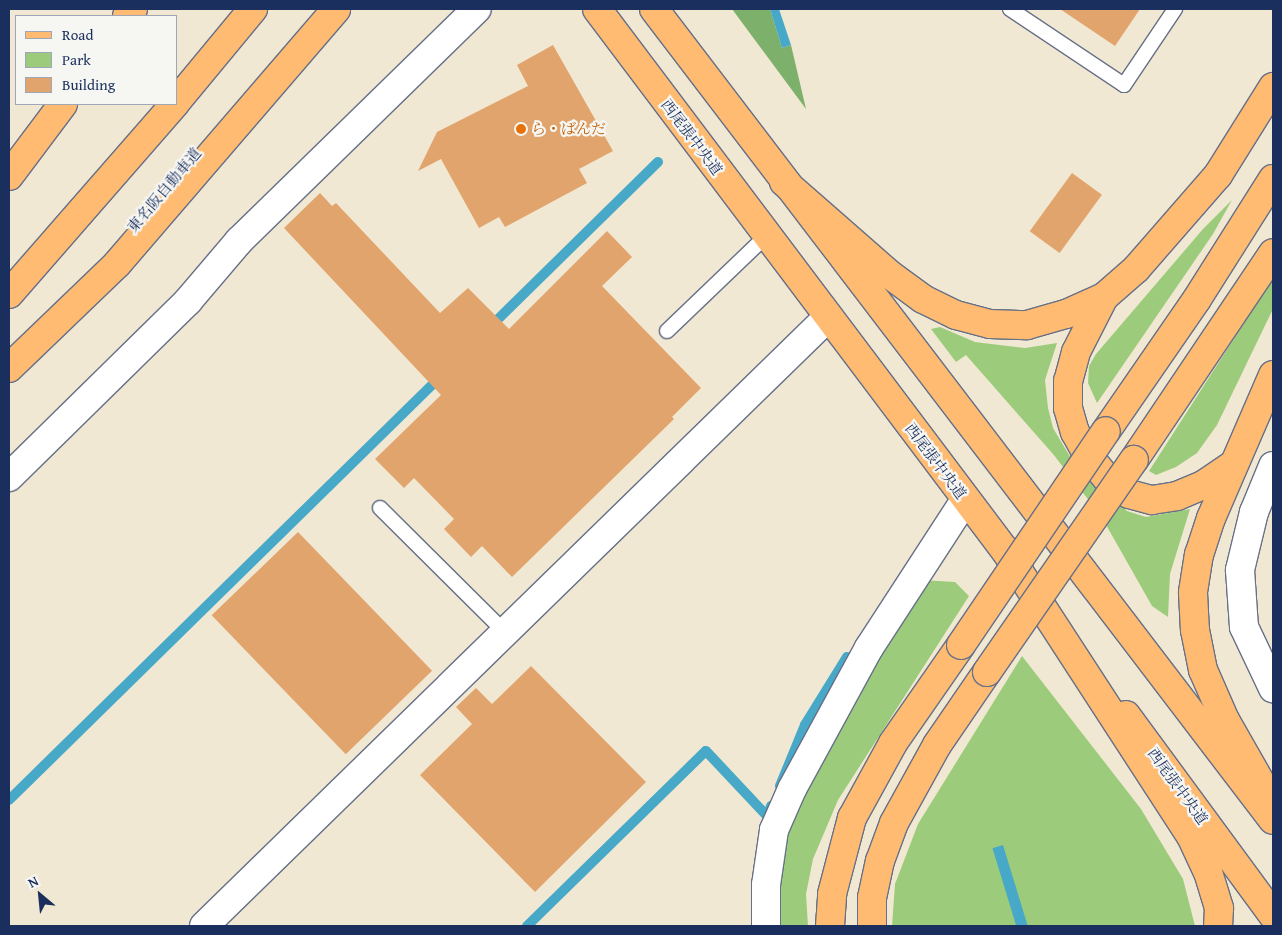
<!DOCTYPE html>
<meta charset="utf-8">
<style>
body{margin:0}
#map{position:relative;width:1282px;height:935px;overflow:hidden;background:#f1e8d3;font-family:"Gentium Book Plus","Noto Serif JP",serif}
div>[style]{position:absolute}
.green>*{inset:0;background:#9ccc7b}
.forest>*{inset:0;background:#7db06b}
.water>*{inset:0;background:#47a9c7;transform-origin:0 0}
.stream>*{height:10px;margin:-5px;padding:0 5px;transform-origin:5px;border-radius:5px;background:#47a9c7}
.building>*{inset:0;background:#e0a46c;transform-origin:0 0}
.roads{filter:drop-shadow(1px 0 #667087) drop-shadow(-1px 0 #667087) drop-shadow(0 1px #667087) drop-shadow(0 -1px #667087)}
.service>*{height:14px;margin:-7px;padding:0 7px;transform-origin:7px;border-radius:7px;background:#fff}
.minor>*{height:28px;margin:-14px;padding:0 14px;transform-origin:14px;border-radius:14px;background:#fff}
.primary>*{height:28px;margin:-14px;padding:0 14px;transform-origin:14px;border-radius:14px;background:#febb71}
.motorway>*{height:28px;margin:-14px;padding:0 14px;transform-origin:14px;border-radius:14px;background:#febb71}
.bridges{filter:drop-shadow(1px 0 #667087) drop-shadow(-1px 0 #667087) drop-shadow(0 1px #667087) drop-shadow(0 -1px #667087)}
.motorway-bridge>*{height:28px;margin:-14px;padding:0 14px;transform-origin:14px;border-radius:14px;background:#febb71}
.dots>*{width:14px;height:14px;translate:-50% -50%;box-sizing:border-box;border:2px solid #f6f6f2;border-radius:50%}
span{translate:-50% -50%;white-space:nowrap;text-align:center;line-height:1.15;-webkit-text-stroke:4.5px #f6f6f2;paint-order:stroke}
.food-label{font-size:15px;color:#c56008}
.left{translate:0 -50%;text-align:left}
.street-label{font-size:15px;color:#1b2f5e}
.frame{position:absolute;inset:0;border:10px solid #1b2f5e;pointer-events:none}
.legend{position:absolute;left:15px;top:15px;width:162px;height:90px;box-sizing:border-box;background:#f6f6f2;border:1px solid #9ea6b7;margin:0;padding:6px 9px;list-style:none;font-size:15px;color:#1b2f5e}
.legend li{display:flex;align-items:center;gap:10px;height:25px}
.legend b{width:25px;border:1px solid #9ea6b7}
.north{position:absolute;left:15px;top:870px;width:50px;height:50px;-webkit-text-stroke:4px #f6f6f2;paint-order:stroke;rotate:332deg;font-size:14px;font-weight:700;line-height:20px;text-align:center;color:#1b2f5e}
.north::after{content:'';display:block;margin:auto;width:18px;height:22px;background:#1b2f5e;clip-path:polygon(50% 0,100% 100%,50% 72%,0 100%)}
</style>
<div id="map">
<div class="green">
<i style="clip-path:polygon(1232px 200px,1213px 234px,1097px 403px,1088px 383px,1089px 366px,1096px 354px,1203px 229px)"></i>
<i style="clip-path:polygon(1273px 278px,1273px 309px,1217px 425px,1197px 453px,1176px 467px,1156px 475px,1149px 471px)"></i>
<i style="clip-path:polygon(940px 327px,975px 342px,1025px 348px,1057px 343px,1045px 380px,1048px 408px,1053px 428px,1069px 455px,1127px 511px,1146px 517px,1190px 509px,1170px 574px,1168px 617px,1152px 606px,1101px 516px,1053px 454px,966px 355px,956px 362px,931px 329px)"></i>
<i style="clip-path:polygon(921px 580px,955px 582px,969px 596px,838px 800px,813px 859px,806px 894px,808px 926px,777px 926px,782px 841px,795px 796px)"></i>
<i style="clip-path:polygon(1022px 656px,1141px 809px,1183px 879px,1195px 926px,892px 926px,895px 884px,918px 824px)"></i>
</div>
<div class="forest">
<i style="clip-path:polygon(732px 9px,770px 9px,782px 48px,791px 45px,806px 109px)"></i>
</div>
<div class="water">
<i style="clip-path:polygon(770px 9px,779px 9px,791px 45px,782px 48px)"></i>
<i style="left:1003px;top:845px;width:85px;height:11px;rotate:73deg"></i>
</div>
<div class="stream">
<i style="left:489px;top:328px;width:237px;rotate:-44.5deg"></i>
<i style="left:780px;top:786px;width:66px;rotate:-67.7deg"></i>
<i style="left:805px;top:725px;width:80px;rotate:-58.3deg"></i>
<i style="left:9px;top:800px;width:604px;rotate:-44.46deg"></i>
<i style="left:527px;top:926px;width:250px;rotate:-44.4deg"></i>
<i style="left:706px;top:751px;width:89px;rotate:46.8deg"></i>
<i style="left:767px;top:816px;width:11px;rotate:-68deg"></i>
</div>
<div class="building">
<i style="clip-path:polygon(1060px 9px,1140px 9px,1115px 46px)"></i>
<i style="clip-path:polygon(553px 45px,613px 151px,579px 169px,587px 183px,505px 227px,499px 217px,479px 228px,441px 159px,418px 171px,437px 132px,528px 86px,517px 65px)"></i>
<i style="left:1072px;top:173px;width:37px;height:72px;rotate:36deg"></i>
<i style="clip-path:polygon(320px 193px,332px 206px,336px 203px,440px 313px,468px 288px,509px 329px,607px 231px,632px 257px,602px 286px,701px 388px,672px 417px,674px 419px,512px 577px,482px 546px,471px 557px,444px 529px,454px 519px,414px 478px,404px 488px,375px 459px,441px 395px,284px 228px)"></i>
<i style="left:298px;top:532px;width:193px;height:120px;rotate:46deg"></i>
<i style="clip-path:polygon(531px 666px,646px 782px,535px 892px,420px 775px,472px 724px,456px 707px,476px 688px,492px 704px)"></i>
</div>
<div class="roads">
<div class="service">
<i style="left:1010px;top:9px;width:137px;rotate:33.7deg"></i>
<i style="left:1124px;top:85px;width:92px;rotate:-56.1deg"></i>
<i style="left:667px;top:331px;width:137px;rotate:-43.8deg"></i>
<i style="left:380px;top:508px;width:176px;rotate:44.8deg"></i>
</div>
<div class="minor">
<i style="left:1273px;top:466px;width:50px;rotate:112.4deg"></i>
<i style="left:1254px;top:512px;width:60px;rotate:103.6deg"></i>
<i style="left:1240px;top:570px;width:57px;rotate:86deg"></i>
<i style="left:1244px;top:627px;width:68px;rotate:64.6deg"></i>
<i style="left:9px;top:477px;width:251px;rotate:-44.5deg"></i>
<i style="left:188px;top:301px;width:79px;rotate:-49.6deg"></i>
<i style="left:239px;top:241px;width:332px;rotate:-44.3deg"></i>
<i style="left:204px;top:926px;width:871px;rotate:-44.3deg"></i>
<i style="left:766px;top:926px;width:41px;rotate:-90deg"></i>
<i style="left:766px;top:885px;width:56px;rotate:-81.7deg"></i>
<i style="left:774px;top:830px;width:45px;rotate:-66.3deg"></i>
<i style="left:792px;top:789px;width:161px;rotate:-61.4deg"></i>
<i style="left:869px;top:648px;width:176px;rotate:-57deg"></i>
</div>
<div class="primary">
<i style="left:597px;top:9px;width:701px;rotate:53deg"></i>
<i style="left:654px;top:9px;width:1020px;rotate:52.65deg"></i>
<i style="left:127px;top:16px;width:9px;rotate:-49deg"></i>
<i style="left:9px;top:176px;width:90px;rotate:-53.1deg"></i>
<i style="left:1126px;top:715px;width:248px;rotate:53.7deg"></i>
</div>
<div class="motorway">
<i style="left:176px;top:102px;width:121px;rotate:-50.4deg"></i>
<i style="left:784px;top:182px;width:140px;rotate:41.2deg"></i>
<i style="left:889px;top:274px;width:42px;rotate:36.3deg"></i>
<i style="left:923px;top:299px;width:37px;rotate:26deg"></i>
<i style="left:956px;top:315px;width:35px;rotate:15deg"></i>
<i style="left:990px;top:324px;width:37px;rotate:2deg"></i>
<i style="left:1027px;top:325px;width:41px;rotate:-15.8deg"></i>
<i style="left:1066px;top:314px;width:42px;rotate:-24.1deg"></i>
<i style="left:1104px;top:297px;width:43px;rotate:-41.2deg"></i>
<i style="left:1136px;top:269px;width:125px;rotate:-48.9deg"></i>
<i style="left:1218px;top:175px;width:104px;rotate:-58deg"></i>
<i style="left:9px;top:294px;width:252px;rotate:-48.9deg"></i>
<i style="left:1104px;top:297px;width:62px;rotate:117deg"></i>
<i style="left:1076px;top:352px;width:30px;rotate:105deg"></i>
<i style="left:1068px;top:381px;width:27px;rotate:90deg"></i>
<i style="left:1068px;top:408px;width:25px;rotate:74deg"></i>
<i style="left:1075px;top:432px;width:25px;rotate:61deg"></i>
<i style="left:1087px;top:454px;width:33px;rotate:51deg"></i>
<i style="left:1108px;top:480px;width:25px;rotate:34deg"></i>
<i style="left:1129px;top:494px;width:24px;rotate:15deg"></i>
<i style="left:1152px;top:500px;width:25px;rotate:-9deg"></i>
<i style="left:1177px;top:496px;width:28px;rotate:-23deg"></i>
<i style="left:1203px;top:485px;width:36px;rotate:-34deg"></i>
<i style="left:9px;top:368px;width:150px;rotate:-43.9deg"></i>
<i style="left:117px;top:264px;width:336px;rotate:-49.3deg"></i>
<i style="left:1273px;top:375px;width:156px;rotate:113.4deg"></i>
<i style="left:1211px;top:518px;width:38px;rotate:108deg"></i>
<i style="left:1199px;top:554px;width:39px;rotate:99deg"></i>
<i style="left:1193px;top:593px;width:37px;rotate:87deg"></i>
<i style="left:1195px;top:630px;width:41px;rotate:78.7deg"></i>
<i style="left:1203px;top:670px;width:55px;rotate:66.3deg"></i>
<i style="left:1225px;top:720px;width:97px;rotate:60.3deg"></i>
<i style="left:1106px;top:431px;width:160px;rotate:-55.4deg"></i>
<i style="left:1197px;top:299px;width:142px;rotate:-57.7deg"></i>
<i style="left:1134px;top:460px;width:249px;rotate:-56.1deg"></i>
<i style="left:1005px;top:550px;width:341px;rotate:57deg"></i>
<i style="left:1191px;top:836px;width:40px;rotate:65deg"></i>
<i style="left:1208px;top:872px;width:38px;rotate:73deg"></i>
<i style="left:1219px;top:908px;width:18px;rotate:93deg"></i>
<i style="left:830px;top:926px;width:32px;rotate:-86deg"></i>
<i style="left:832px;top:894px;width:79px;rotate:-75.3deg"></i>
<i style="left:852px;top:818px;width:85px;rotate:-61.3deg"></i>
<i style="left:893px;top:743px;width:119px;rotate:-55.2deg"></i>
<i style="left:872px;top:926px;width:28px;rotate:-90deg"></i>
<i style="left:872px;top:898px;width:38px;rotate:-78deg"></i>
<i style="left:880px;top:861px;width:40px;rotate:-69.8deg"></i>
<i style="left:894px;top:823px;width:89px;rotate:-61.1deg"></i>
<i style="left:937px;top:745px;width:88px;rotate:-55.6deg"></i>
</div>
</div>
<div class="bridges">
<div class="motorway-bridge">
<i style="left:961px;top:645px;width:258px;rotate:-55.9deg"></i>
<i style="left:987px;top:672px;width:258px;rotate:-55.3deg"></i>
</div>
</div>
<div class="dots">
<i style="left:521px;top:129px;background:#e8710a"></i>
</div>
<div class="food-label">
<span class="left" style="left:531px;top:129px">ら・ばんだ</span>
</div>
<div class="street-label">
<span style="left:692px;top:137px;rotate:53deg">西尾張中央道</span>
<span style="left:164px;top:190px;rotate:-50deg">東名阪自動車道</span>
<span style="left:936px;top:461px;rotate:53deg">西尾張中央道</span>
<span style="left:1178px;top:786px;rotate:54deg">西尾張中央道</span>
</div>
<div class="frame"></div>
<ul class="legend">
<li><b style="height:6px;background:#febb71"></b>Road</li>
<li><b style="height:14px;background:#9ccc7b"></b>Park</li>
<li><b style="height:14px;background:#e0a46c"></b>Building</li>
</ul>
<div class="north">N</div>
</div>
